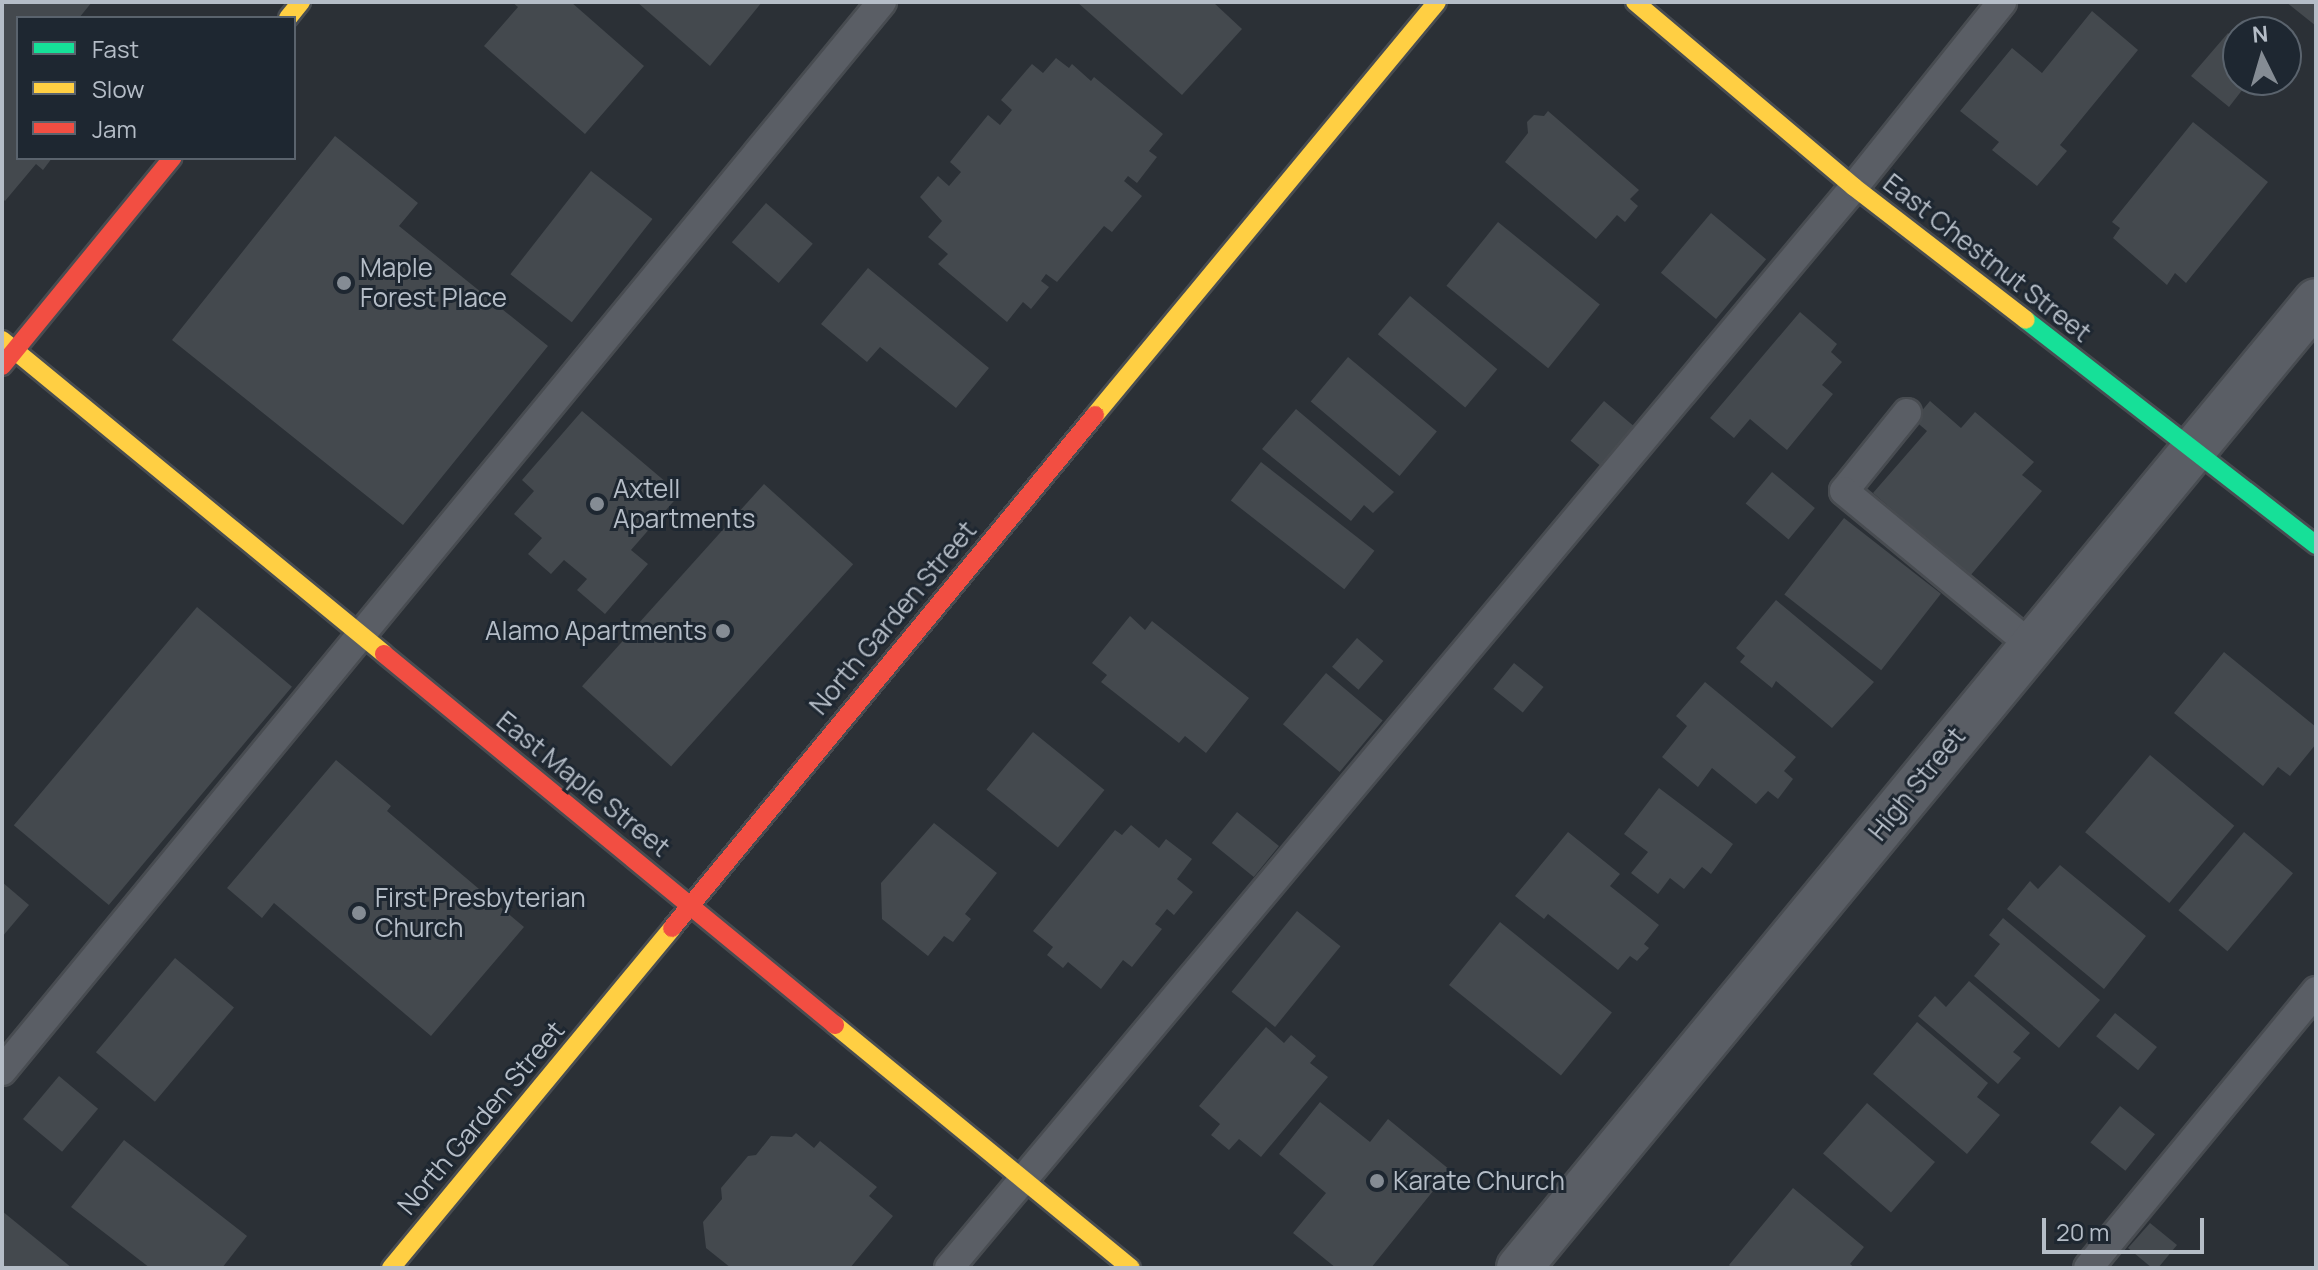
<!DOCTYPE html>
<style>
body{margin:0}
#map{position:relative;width:2318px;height:1270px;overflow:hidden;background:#2b3036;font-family:Manrope,sans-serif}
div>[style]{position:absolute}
.building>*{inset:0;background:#44494e;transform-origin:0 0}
.roads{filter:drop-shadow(2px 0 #484c51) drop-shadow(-2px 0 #484c51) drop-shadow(0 2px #484c51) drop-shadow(0 -2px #484c51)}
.lane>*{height:28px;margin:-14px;padding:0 14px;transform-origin:14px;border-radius:14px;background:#5a5e65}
.street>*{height:44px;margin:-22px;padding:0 22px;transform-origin:22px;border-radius:22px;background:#5a5e65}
.fast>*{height:18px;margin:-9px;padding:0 9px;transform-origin:9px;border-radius:9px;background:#16e098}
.slow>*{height:18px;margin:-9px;padding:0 9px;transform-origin:9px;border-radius:9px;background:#ffcf43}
.jam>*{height:18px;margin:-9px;padding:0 9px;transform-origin:9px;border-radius:9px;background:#f24e42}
.dots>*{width:22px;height:22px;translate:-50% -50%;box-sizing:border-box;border:4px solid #1e2731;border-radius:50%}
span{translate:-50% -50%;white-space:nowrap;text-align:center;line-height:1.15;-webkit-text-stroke:6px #1e2731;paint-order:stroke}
.street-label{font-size:26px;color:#b5bdc7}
.poi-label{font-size:26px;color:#b5bdc7}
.left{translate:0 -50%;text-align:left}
.right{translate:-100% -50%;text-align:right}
.frame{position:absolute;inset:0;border:4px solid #b5bdc7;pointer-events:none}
.legend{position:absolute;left:16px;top:16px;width:280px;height:144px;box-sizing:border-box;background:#1e2731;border:2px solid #5a636d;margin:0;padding:10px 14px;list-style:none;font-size:24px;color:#b5bdc7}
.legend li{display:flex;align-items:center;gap:16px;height:40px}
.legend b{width:40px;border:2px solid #5a636d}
.north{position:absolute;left:2222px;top:16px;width:80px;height:80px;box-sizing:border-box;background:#1e2731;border:2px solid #5a636d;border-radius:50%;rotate:355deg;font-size:22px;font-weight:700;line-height:32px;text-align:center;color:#b5bdc7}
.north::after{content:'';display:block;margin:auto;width:28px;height:36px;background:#858c94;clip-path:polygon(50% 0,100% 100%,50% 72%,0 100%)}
.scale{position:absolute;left:2042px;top:1218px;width:162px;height:36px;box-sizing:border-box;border:4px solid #b5bdc7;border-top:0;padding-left:10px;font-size:24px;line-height:28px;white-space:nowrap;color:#b5bdc7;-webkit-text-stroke:6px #1e2731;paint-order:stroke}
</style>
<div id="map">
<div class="building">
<i style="clip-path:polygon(2px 2px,92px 2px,79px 18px,18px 18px,18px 158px,52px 158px,43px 170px,36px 164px,5px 201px,2px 198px)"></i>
<i style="clip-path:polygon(512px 2px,571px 2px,644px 66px,585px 134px,484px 46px,518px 7px)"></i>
<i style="clip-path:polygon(637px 2px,762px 2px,710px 66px)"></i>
<i style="clip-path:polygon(1077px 2px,1213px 2px,1242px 29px,1182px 95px)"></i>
<i style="clip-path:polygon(2286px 2px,2316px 2px,2316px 26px)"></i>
<i style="clip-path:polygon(2092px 11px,2138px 50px,2060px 145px,2067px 151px,2037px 186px,1992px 150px,1999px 142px,1960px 111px,2012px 48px,2042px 73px)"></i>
<i style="clip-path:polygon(2228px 33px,2238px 41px,2238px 80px,2250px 80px,2229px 107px,2191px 76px)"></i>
<i style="clip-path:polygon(1056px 58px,1069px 68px,1072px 64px,1091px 81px,1094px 77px,1163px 134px,1149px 151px,1157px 157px,1137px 183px,1128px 176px,1124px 181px,1142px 196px,1112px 232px,1104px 226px,1057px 282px,1046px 274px,1041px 281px,1049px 287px,1031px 309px,1023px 302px,1007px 322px,938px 264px,948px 254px,928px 237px,942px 221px,920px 197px,938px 176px,949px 186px,961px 172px,950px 162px,988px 115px,1000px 125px,1012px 110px,1001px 100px,1032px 64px,1043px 73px)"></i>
<i style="clip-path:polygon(1548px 111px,1639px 190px,1630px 199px,1638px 206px,1625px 222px,1617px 215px,1596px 239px,1505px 162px,1528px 133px,1527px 122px,1534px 115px,1544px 116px)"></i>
<i style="clip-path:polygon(2193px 122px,2268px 182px,2186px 283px,2175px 273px,2167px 285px,2113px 238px,2120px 228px,2112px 222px)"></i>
<i style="clip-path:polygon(335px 136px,418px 203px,399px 226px,548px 346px,403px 525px,172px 340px)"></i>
<i style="left:591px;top:171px;width:78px;height:131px;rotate:38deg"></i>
<i style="left:766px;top:203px;width:62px;height:52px;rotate:41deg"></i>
<i style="left:1711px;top:213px;width:72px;height:78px;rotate:40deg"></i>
<i style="left:1498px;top:222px;width:131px;height:82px;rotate:39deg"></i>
<i style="clip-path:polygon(868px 268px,989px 368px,956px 408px,880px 347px,867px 362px,821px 324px)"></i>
<i style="left:1410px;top:296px;width:114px;height:50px;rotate:40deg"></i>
<i style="clip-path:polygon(1800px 312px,1837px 344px,1831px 352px,1842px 362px,1822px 385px,1833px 394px,1787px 450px,1750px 419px,1734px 438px,1710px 418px)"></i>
<i style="left:1348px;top:357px;width:116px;height:58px;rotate:40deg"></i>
<i style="left:1604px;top:401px;width:45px;height:52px;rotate:40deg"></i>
<i style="clip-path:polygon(1930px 401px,1961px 428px,1975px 412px,2034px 462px,2022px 475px,2042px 491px,1970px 576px,1873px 493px,1927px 431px,1914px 420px)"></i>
<i style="clip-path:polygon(1296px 409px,1394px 492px,1373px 513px,1364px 505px,1351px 521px,1262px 449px)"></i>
<i style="clip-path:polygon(582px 411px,680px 494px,631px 550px,648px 564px,605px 614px,577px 590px,587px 579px,564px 560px,551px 574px,528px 554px,542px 538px,514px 514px,534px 491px,522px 480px)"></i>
<i style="left:1261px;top:462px;width:144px;height:49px;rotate:38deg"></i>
<i style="left:1772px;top:472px;width:56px;height:41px;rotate:40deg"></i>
<i style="left:764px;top:484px;width:120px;height:272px;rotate:42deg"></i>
<i style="left:1844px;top:518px;width:123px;height:97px;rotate:38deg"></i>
<i style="clip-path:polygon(1776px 600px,1874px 682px,1832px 728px,1776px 681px,1772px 688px,1740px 662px,1745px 656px,1736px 648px)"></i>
<i style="left:197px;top:607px;width:124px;height:285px;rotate:40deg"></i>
<i style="clip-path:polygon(1130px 616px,1145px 630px,1152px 621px,1249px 698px,1206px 753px,1185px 736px,1179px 743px,1101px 682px,1107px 675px,1092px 663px)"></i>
<i style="left:1357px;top:638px;width:35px;height:38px;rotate:41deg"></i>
<i style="clip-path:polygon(2224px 652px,2316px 727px,2316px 744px,2290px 776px,2278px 767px,2263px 786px,2174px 713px)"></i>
<i style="left:1514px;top:663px;width:38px;height:33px;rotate:39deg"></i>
<i style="left:1326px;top:673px;width:74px;height:67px;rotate:40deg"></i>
<i style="clip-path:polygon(1705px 682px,1796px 757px,1784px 771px,1793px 779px,1778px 799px,1768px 791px,1756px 804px,1712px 768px,1698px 787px,1662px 757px,1687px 726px,1676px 716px)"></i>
<i style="left:1033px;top:732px;width:92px;height:74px;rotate:39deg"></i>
<i style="left:2150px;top:755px;width:110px;height:101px;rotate:40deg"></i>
<i style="clip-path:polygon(336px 760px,391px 806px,387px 811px,524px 927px,431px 1036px,274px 903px,262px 918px,227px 888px)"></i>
<i style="clip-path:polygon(1659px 788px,1733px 844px,1711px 874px,1702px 867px,1684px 889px,1670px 878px,1658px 894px,1631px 873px,1648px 852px,1624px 834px)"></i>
<i style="left:1237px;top:812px;width:54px;height:40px;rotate:39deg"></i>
<i style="clip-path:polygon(934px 823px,997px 873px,965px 914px,971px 919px,953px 942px,944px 936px,928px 956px,882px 919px,881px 883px)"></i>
<i style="clip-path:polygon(1131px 825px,1159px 848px,1166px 839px,1192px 859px,1177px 879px,1193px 892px,1174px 915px,1167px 909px,1155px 924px,1162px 929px,1132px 967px,1123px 960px,1101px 989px,1068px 962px,1063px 968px,1047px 955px,1053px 947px,1033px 931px,1115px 830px,1122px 835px)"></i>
<i style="clip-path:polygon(1568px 832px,1620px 874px,1610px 886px,1659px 925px,1644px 944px,1649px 948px,1637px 961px,1630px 956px,1618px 970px,1548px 914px,1544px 919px,1515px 896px)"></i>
<i style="left:2244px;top:832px;width:64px;height:102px;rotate:40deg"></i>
<i style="clip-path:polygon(2060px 865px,2146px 936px,2104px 989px,2007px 909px,2030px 881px,2038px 889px)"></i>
<i style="clip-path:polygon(2px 882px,29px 905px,2px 937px)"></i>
<i style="left:1297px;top:911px;width:56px;height:104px;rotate:39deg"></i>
<i style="clip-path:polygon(2003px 918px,2100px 1000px,2059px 1048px,1974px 976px,2000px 944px,1989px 935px)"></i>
<i style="left:1500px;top:922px;width:144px;height:81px;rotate:39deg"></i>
<i style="left:175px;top:958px;width:77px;height:123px;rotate:40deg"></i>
<i style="clip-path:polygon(1969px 981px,2030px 1033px,2013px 1052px,2021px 1058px,1998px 1084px,1918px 1016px,1935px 996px,1946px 1007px)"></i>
<i style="left:2115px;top:1013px;width:54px;height:30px;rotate:39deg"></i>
<i style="clip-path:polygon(1917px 1022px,1988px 1083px,1977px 1097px,2000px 1115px,1967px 1154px,1873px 1074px)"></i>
<i style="clip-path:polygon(1266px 1027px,1284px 1043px,1291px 1035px,1316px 1056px,1310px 1063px,1328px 1077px,1261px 1157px,1239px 1139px,1229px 1150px,1211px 1135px,1220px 1124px,1199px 1106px)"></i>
<i style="left:59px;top:1076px;width:51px;height:56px;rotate:40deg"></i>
<i style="clip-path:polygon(1320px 1102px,1370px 1142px,1388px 1119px,1450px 1170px,1371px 1268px,1336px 1268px,1293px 1233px,1326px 1193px,1279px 1154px)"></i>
<i style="left:1867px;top:1103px;width:90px;height:67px;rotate:41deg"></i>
<i style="left:2120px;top:1106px;width:45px;height:47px;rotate:39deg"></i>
<i style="clip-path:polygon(796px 1133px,814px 1148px,820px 1141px,877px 1187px,869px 1196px,893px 1216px,850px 1268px,731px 1268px,706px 1248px,703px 1222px,722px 1199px,721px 1188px,748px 1156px,756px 1155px,771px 1136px,792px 1137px)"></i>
<i style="clip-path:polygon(124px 1140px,247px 1236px,222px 1268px,150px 1268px,71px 1207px)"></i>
<i style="clip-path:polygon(1793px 1188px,1864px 1247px,1850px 1264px,1855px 1268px,1732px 1268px,1729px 1265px)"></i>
<i style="clip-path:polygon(2px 1211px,72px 1268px,2px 1268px)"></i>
<i style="clip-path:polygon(2150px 1223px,2177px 1245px,2158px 1268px,2152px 1268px,2128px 1248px)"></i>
</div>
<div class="roads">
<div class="lane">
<i style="left:1907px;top:413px;width:100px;rotate:128.9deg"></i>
<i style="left:1844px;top:491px;width:242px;rotate:39.5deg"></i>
<i style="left:2px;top:1071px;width:1385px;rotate:-50.54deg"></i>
<i style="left:949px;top:1268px;width:1410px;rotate:-50.06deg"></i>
<i style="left:1854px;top:187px;width:237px;rotate:-51.3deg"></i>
<i style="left:2088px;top:1268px;width:359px;rotate:-50.5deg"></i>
</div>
<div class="street">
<i style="left:1519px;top:1268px;width:1253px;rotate:-50.5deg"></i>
</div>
<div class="fast">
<i style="left:2026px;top:320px;width:367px;rotate:37.8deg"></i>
</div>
<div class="slow">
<i style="left:1635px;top:2px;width:287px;rotate:40.2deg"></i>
<i style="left:1854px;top:187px;width:217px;rotate:37.7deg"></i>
<i style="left:288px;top:18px;width:21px;rotate:-51deg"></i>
<i style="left:2px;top:340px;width:494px;rotate:39.4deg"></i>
<i style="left:1095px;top:415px;width:536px;rotate:-50.37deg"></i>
<i style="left:835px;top:1025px;width:383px;rotate:39.4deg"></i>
<i style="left:391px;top:1268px;width:441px;rotate:-50.4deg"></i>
</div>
<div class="jam">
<i style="left:2px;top:366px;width:269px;rotate:-50.7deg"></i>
<i style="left:384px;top:654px;width:584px;rotate:39.44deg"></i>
<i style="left:672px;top:928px;width:665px;rotate:-50.49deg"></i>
</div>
</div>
<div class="dots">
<i style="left:344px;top:283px;background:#858c94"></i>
<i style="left:597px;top:504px;background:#858c94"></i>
<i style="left:723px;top:631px;background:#858c94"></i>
<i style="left:359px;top:913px;background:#858c94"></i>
<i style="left:1377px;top:1181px;background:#858c94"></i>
</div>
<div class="street-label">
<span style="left:1987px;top:258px;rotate:38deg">East Chestnut Street</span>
<span style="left:893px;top:618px;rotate:-50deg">North Garden Street</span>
<span style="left:583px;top:784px;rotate:39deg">East Maple Street</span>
<span style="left:1917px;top:784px;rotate:-51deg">High Street</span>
<span style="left:481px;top:1118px;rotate:-50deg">North Garden Street</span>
</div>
<div class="poi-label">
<span class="left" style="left:360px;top:283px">Maple<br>Forest Place</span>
<span class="left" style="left:613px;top:504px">Axtell<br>Apartments</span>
<span class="right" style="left:707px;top:631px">Alamo Apartments</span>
<span class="left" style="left:375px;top:913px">First Presbyterian<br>Church</span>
<span class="left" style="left:1393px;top:1181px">Karate Church</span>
</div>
<div class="frame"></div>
<ul class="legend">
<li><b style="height:10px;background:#16e098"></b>Fast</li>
<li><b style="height:10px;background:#ffcf43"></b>Slow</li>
<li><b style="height:10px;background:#f24e42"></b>Jam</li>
</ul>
<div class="north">N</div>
<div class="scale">20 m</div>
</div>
